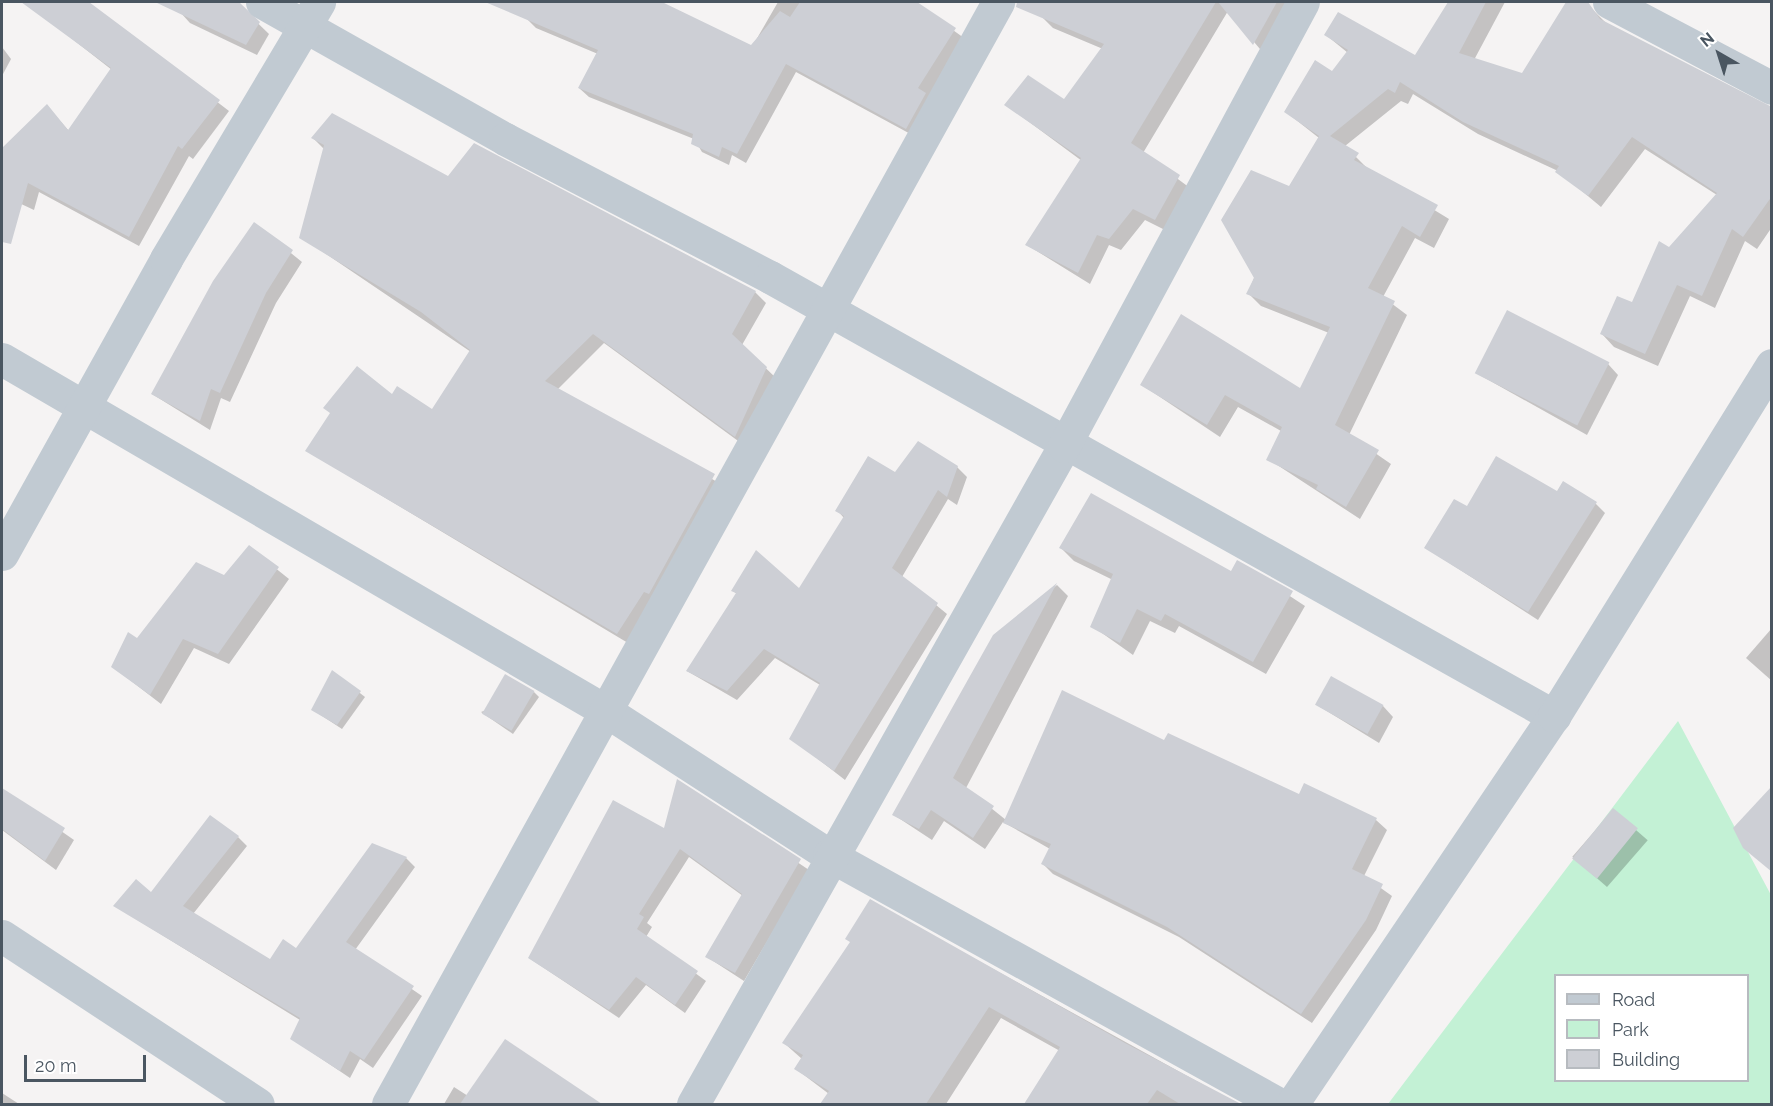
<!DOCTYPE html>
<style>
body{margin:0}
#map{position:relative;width:1773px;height:1106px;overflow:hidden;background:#f5f3f3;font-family:Raleway,sans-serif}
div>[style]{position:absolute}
.green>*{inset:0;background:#c3f1d5}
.shadow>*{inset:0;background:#0003;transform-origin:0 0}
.building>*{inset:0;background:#cdcfd5;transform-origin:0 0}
.minor>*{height:33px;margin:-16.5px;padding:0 16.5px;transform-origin:16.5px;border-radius:16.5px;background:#c1cad2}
span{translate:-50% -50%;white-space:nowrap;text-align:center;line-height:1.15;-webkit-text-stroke:4.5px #fff;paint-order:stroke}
.frame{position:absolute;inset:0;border:3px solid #4a5661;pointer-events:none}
.legend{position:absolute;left:1554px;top:974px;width:195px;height:108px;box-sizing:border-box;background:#fff;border:2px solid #b7bbc0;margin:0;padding:8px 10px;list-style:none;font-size:18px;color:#4a5661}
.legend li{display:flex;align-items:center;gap:12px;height:30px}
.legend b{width:30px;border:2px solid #b7bbc0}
.north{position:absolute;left:1689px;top:24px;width:60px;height:60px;-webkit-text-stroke:4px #fff;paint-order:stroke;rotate:321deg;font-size:16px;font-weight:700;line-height:24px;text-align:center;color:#4a5661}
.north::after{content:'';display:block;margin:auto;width:21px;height:27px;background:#4a5661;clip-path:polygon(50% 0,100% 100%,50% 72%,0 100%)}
.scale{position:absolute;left:24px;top:1055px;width:122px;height:27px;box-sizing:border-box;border:3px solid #4a5661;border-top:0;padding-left:8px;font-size:18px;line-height:21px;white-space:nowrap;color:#4a5661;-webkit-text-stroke:4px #fff;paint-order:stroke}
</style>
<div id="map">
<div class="green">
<i style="clip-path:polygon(evenodd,1678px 721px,1771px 895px,1771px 1104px,1388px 1104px,1678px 721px,1556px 976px,1748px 976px,1748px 1080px,1556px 1080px,1556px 976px)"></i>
</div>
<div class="shadow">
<i style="clip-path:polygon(49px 2px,87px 2px,229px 111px,193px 159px,189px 156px,139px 246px,39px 192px,34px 210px,2px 195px,2px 150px,47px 106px,69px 131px,112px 70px,39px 13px)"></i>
<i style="clip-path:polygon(188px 2px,236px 2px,269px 34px,257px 55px,190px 23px,180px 12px)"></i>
<i style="clip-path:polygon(543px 2px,659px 2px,752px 47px,778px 2px,835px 2px,842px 7px,845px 2px,914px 2px,964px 38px,916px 137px,796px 72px,746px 163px,732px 155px,729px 165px,702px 152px,694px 139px,589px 97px,579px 88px,598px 54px,536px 28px,527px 19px)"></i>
<i style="clip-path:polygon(1051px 2px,1295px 2px,1265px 55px,1228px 11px,1143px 153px,1190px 188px,1167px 231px,1145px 220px,1121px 250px,1109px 245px,1090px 284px,1027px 245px,1082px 161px,1006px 105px,1065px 101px,1103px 49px,1053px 28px,1041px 16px)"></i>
<i style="clip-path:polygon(1449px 2px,1505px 2px,1474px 60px,1523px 75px,1568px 2px,1585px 2px,1607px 24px,1763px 106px,1772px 106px,1772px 227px,1757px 249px,1745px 241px,1715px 308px,1690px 296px,1658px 366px,1614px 347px,1602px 334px,1632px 304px,1670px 248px,1717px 195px,1645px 149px,1601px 207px,1558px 171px,1478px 134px,1413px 94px,1408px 104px,1401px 101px,1345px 146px,1369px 170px,1449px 219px,1434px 248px,1415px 238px,1383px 297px,1407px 315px,1349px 435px,1391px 464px,1360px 519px,1268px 459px,1281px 431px,1238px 407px,1220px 437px,1142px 385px,1301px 390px,1329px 333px,1261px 306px,1248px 293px,1290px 188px,1319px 138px,1286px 112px,1333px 73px,1348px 53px,1326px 35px,1415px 57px)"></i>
<i style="clip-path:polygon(2px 47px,11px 59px,2px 76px)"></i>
<i style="clip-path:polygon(313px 138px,449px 178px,474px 145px,755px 292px,766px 303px,742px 345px,777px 379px,745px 446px,604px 343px,558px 389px,724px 486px,628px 643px,307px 451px,331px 414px,393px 396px,433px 411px,471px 352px,301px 237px,324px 149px)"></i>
<i style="clip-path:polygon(255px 224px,302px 262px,276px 303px,230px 402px,221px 398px,210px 430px,152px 394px)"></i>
<i style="clip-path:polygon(1608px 364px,1618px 375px,1587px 435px,1476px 373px)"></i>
<i style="clip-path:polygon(957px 467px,967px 477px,957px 505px,948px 499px,902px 577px,947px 614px,845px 780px,791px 738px,820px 685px,775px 658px,737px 700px,687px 671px,737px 594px,733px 591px,800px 591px,844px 518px,837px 510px,896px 474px)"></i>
<i style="clip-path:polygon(1557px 493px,1596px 504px,1605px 513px,1538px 620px,1426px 548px,1468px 508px)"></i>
<i style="clip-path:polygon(249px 547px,289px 579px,229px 664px,194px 648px,161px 704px,113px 667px,137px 640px,224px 577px)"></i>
<i style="clip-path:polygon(1061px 548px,1232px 573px,1238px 562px,1305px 606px,1266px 674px,1179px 626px,1175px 633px,1150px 621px,1133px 655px,1092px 626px,1113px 580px,1074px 561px)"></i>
<i style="clip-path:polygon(1057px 585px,1068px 596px,966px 788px,1006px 820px,1164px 742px,1299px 796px,1305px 785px,1376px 820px,1387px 830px,1364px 876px,1392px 896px,1376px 930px,1312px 1023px,1179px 937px,1053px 874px,1043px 864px,1050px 849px,1003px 822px,985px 849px,944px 821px,932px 840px,894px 815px,994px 636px)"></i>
<i style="clip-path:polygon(1772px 628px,1772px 681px,1746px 658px)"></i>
<i style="clip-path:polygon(333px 672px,365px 697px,342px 729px,313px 710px)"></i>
<i style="clip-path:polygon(534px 692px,539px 697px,513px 734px,481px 712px)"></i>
<i style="clip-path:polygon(1317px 705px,1383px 706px,1393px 717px,1379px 743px)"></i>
<i style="clip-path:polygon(678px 782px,809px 870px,744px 981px,707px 957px,743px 896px,689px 857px,647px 923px,652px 927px,646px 937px,706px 981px,685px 1013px,646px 985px,619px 1018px,529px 958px,665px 830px)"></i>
<i style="clip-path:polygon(2px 790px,74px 840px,56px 870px,2px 830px)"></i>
<i style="left:1613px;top:810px;width:46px;height:62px;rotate:41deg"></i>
<i style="clip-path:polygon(238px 837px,247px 846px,193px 914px,271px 961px,296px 950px,406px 858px,415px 867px,355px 950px,422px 996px,373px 1068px,360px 1059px,350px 1078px,292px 1039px,300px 1020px,115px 906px,151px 895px)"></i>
<i style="clip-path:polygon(870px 901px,1238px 1104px,1025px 1104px,1060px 1051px,1001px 1018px,946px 1104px,822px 1104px,829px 1094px,796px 1069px,802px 1059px,784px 1043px,851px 943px)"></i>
<i style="clip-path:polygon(454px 1087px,468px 1096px,587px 1099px,583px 1104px,444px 1104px)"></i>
<i style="clip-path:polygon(2px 1093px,19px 1104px,2px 1104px)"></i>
</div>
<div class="building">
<i style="clip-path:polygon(21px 2px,89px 2px,220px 100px,182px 149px,178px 146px,129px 237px,28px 183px,11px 244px,2px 242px,2px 148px,47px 104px,68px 130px,111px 68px)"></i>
<i style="clip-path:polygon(155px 2px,239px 2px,260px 22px,246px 45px)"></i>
<i style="clip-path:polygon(485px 2px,662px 2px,751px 45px,780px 11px,790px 17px,800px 2px,917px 2px,956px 28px,918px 88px,926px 93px,906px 129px,786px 64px,737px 154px,722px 147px,719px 157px,691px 144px,693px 134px,578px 88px,598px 50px)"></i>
<i style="clip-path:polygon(1017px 2px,1216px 2px,1131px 143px,1180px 175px,1155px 220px,1133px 209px,1109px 239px,1097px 235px,1078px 273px,1025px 245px,1081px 158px,1004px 105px,1028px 75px,1064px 99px,1104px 44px,1016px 7px)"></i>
<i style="clip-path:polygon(1218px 2px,1277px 2px,1253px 45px)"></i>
<i style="clip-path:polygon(1448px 2px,1486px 2px,1459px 53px,1522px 73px,1566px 2px,1588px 2px,1600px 19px,1772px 107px,1772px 196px,1743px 237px,1732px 229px,1702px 296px,1677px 285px,1645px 354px,1600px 334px,1617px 296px,1632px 302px,1659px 241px,1669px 247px,1717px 193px,1632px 137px,1588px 196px,1555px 172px,1559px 166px,1463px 122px,1400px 82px,1395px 93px,1388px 89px,1330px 136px,1359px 153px,1354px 160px,1438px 205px,1420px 237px,1402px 226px,1368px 288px,1395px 301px,1335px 425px,1379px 450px,1346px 507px,1316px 489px,1318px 485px,1266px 460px,1282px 427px,1225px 395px,1207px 425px,1140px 385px,1181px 314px,1300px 388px,1330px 327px,1246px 294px,1254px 278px,1221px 220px,1251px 170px,1289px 186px,1319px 136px,1284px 112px,1315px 60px,1332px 71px,1348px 50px,1324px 35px,1338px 12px,1415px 55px)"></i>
<i style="clip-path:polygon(332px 113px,448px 176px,474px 143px,756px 291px,732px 334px,767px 367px,735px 437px,593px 334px,545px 381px,715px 474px,649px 594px,644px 592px,617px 634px,305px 451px,330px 413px,323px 408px,357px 366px,392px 394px,397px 386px,432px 409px,470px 350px,421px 312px,299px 238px,324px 145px,311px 138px)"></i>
<i style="clip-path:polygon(254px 222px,293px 250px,266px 293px,220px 393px,211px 389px,200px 421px,151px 394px,213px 281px)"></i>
<i style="left:1507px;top:310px;width:115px;height:71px;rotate:27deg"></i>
<i style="clip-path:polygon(918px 441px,958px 466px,947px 497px,938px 490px,892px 568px,938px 603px,834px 771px,789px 739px,820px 683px,764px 649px,727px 691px,686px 671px,736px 593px,731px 591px,756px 550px,799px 588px,844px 516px,835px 511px,868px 456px,895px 472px)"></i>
<i style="clip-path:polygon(1496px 456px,1557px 491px,1563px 481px,1597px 502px,1528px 612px,1424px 548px,1454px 499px,1467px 506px)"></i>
<i style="clip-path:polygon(1091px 493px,1231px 571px,1237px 560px,1293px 591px,1253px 662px,1165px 614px,1161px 621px,1137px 609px,1120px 643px,1090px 627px,1113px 574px,1059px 548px)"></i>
<i style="clip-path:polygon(249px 545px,279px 567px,218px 654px,183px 639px,150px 695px,111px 667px,128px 632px,137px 638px,196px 562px,224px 575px)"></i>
<i style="clip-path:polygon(1057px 583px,953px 778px,994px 806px,973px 838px,931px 810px,919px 829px,892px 815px,993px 635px)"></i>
<i style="clip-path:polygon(332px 670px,361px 691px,337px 725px,311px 710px)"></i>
<i style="left:505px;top:674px;width:34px;height:46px;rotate:30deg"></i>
<i style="left:1331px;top:676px;width:60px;height:33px;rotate:29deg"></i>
<i style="clip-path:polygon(1062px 690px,1164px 740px,1168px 733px,1299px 794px,1304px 783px,1377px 818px,1352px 869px,1383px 884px,1366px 920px,1301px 1014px,1167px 927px,1041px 864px,1051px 844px,1003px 823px)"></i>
<i style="clip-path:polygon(677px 779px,801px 859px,735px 973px,705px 957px,742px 894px,680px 849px,639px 914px,644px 917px,637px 929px,698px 971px,675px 1005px,636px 977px,609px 1010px,528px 958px,613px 800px,664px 828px)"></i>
<i style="clip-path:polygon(1772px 786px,1772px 872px,1743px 848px,1733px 828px)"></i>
<i style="clip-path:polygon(2px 788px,65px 828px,45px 861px,2px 829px)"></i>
<i style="left:1613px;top:808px;width:32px;height:65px;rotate:39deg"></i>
<i style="clip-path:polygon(210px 815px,239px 836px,183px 906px,270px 959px,283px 939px,296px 948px,372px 843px,407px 857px,346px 942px,414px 986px,364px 1060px,350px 1051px,340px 1071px,290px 1039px,300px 1018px,113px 906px,136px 879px,151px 892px)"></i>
<i style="clip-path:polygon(870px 899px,1125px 1043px,1241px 1104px,1180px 1104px,1157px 1090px,1147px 1104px,1024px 1104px,1060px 1047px,989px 1007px,926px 1104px,820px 1104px,829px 1091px,794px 1069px,803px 1055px,782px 1043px,850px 942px,845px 939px)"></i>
<i style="clip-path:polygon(505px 1039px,602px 1104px,460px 1104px)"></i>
</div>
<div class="minor">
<i style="left:262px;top:2px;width:279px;rotate:29.4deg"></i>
<i style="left:505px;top:139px;width:299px;rotate:27.5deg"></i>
<i style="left:770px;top:277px;width:899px;rotate:29.25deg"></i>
<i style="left:1609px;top:2px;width:184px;rotate:27.8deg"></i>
<i style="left:2px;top:359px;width:699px;rotate:30.23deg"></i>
<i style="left:606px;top:711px;width:265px;rotate:32.9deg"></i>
<i style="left:829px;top:855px;width:514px;rotate:28.96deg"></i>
<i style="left:2px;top:554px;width:338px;rotate:-60.9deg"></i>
<i style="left:166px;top:259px;width:299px;rotate:-59.2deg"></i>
<i style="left:2px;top:936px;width:306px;rotate:33.3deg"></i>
<i style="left:388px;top:1104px;width:1260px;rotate:-61.03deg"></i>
<i style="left:693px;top:1104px;width:755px;rotate:-60.58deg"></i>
<i style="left:1064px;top:446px;width:504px;rotate:-61.71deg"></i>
<i style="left:1292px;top:1104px;width:468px;rotate:-56deg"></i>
<i style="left:1554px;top:716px;width:413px;rotate:-58.2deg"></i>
</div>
<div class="frame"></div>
<ul class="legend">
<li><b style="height:8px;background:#c1cad2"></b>Road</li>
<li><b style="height:16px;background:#c3f1d5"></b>Park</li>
<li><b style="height:16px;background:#cdcfd5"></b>Building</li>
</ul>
<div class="north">N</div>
<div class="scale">20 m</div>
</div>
